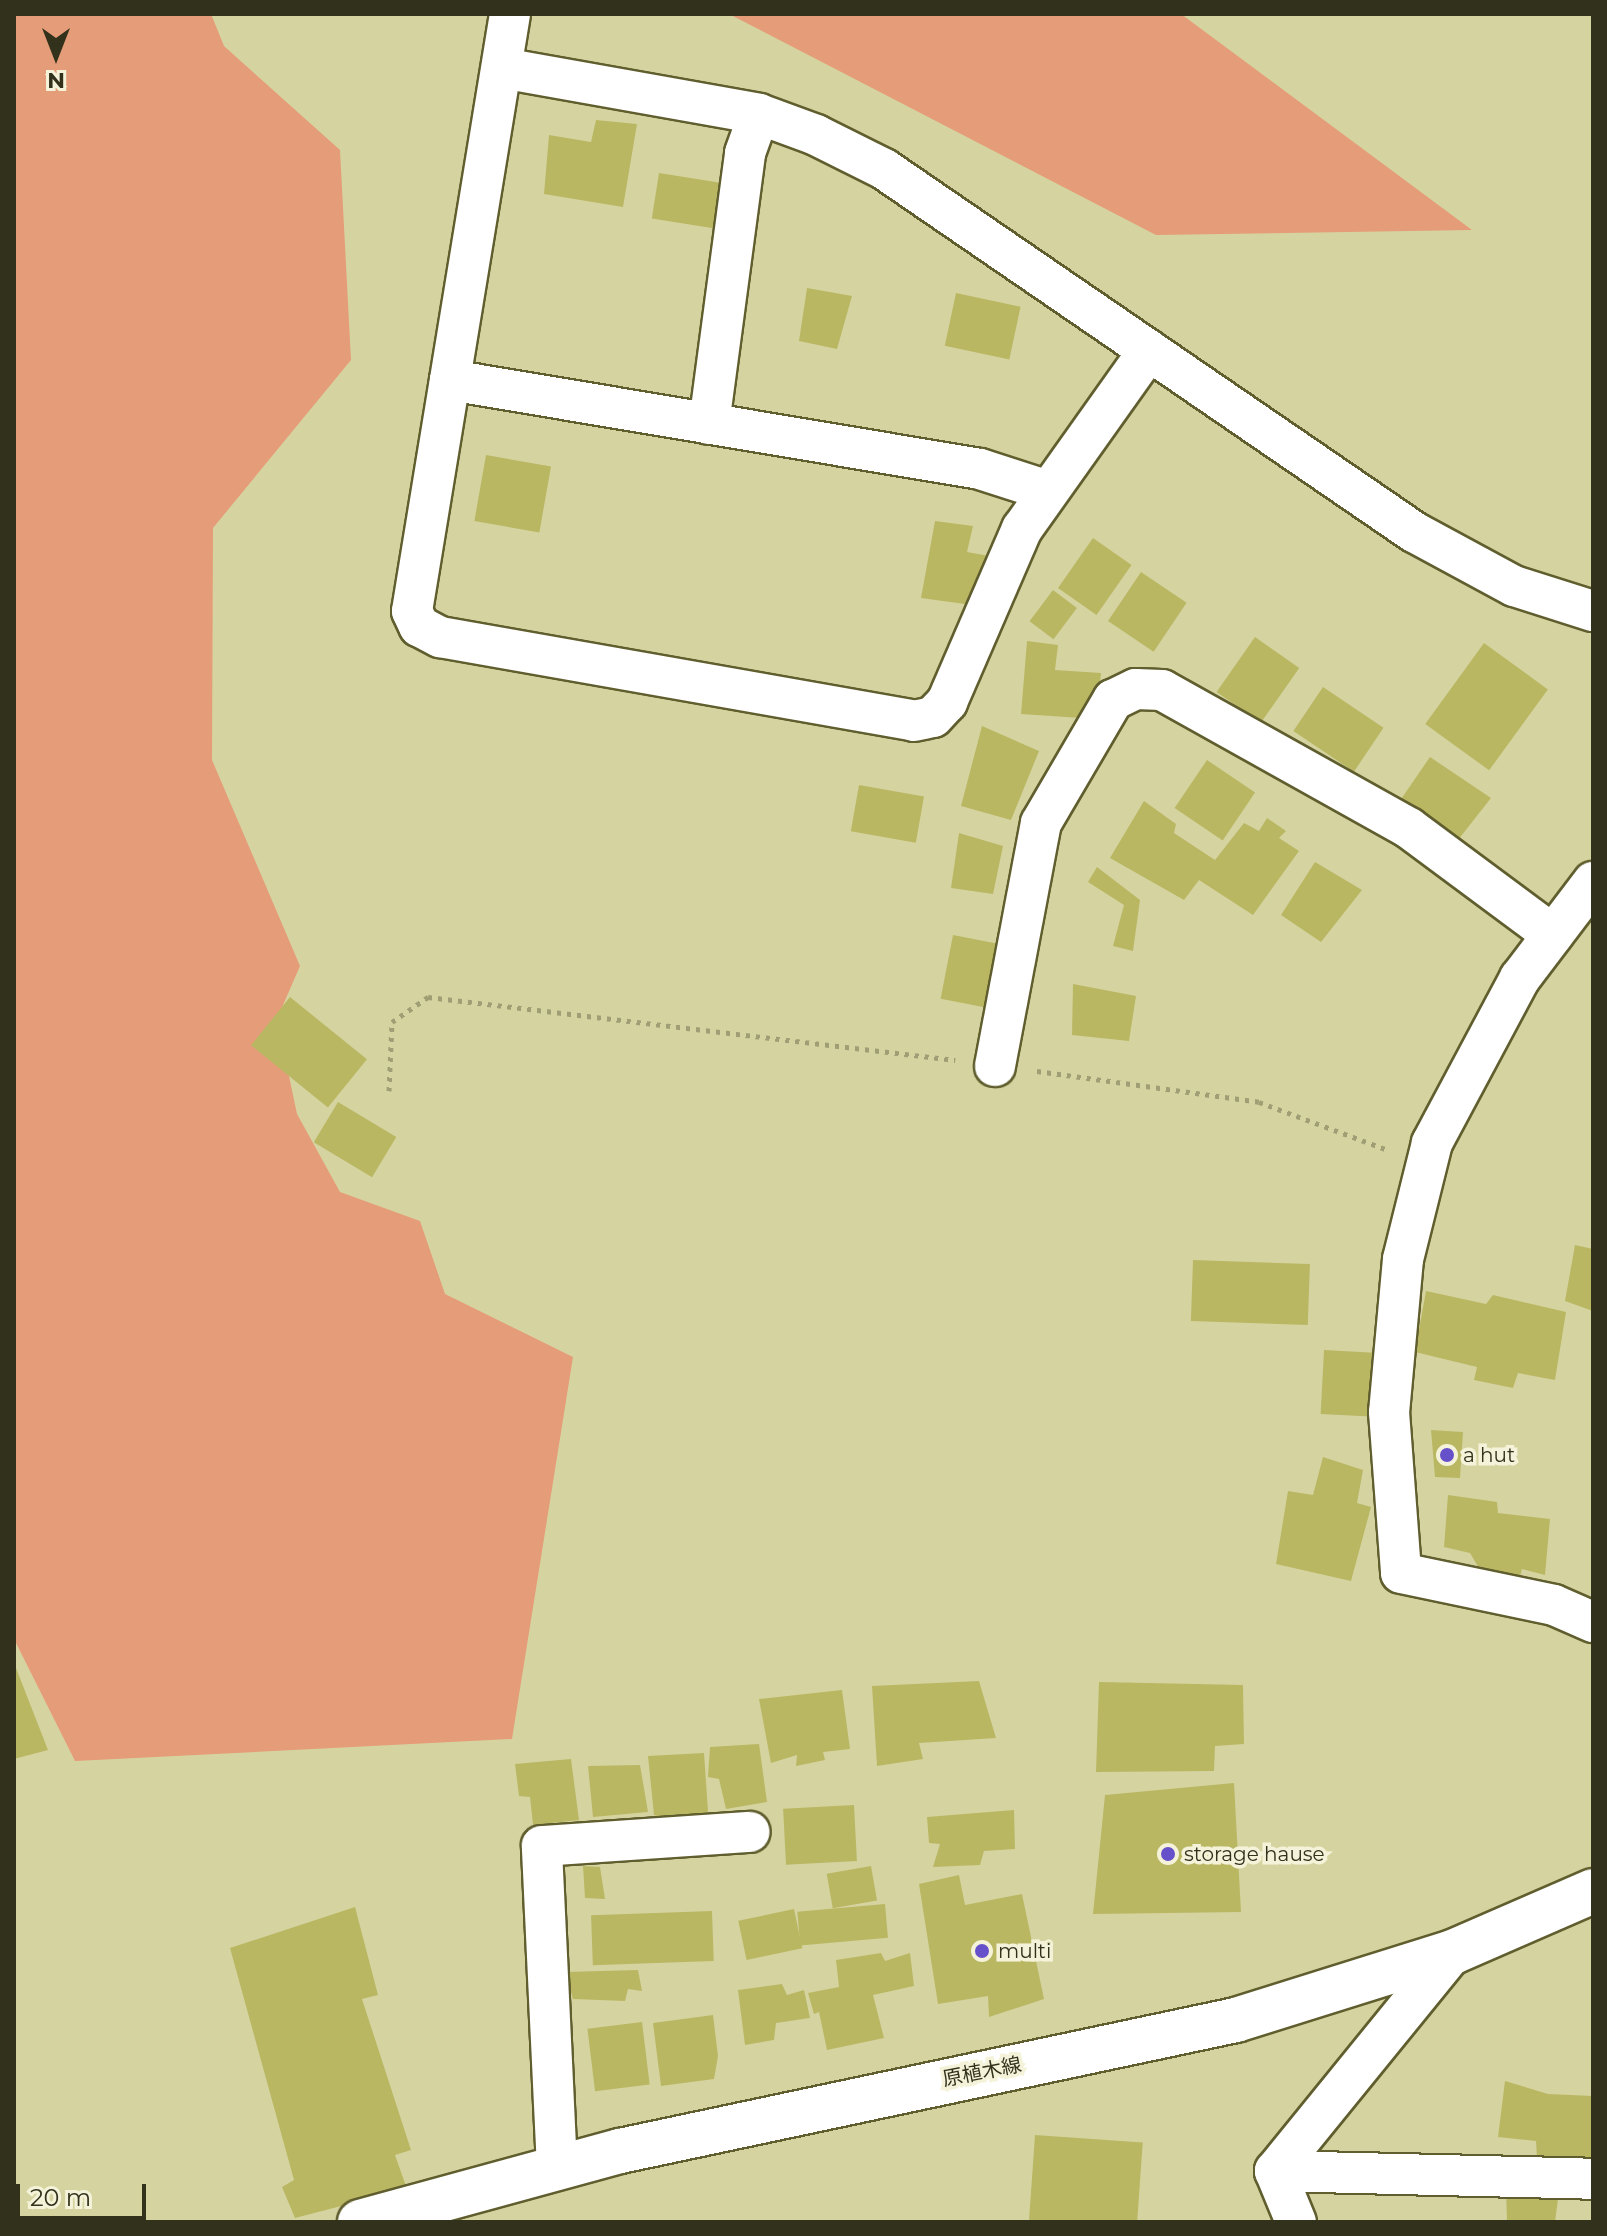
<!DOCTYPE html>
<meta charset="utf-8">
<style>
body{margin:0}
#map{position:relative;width:1607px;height:2236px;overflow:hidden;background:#d5d4a0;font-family:Montserrat,"Noto Sans JP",sans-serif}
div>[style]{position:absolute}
.green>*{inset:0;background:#e59c78}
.building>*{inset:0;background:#bab763;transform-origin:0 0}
.path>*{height:5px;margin-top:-2.5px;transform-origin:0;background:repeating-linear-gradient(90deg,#9f9e74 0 4px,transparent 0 10px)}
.roads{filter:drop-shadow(2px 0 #605e2e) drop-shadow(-2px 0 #605e2e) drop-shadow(0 2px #605e2e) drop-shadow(0 -2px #605e2e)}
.minor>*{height:40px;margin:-20px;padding:0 20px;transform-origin:20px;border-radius:20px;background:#fff}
.secondary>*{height:44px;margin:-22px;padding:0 22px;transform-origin:22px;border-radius:22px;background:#fff}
.dots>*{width:22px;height:22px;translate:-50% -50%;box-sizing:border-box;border:4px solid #f4f3d9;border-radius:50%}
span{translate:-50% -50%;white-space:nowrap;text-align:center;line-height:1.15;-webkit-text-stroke:7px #f4f3d9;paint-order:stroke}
.poi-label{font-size:20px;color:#32311c}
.left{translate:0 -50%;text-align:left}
.street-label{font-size:20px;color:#32311c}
.frame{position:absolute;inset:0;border:16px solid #32311c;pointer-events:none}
.north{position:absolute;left:16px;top:16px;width:80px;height:80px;-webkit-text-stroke:6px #f4f3d9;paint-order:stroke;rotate:180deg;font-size:22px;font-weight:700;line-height:32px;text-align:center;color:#32311c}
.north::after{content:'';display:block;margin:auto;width:28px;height:36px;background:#32311c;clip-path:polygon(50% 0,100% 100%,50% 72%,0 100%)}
.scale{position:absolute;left:16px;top:2184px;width:130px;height:36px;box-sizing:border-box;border:4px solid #32311c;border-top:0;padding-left:10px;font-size:24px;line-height:28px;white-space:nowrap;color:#32311c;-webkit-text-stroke:6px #f4f3d9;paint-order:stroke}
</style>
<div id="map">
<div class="green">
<i style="clip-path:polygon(14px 14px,211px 14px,224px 46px,340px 150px,351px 360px,213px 528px,212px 760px,300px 966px,277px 1019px,297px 1114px,340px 1192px,420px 1221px,445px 1294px,573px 1357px,512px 1739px,75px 1761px,14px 1639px)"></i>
<i style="clip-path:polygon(729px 14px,1181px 14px,1472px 230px,1156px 235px)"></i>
</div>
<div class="building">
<i style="clip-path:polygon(596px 120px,637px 124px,623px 207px,544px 194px,549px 135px,591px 142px)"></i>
<i style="left:659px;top:173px;width:67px;height:46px;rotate:9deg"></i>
<i style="clip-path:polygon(807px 288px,852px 296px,837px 349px,799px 341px)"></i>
<i style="left:956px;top:293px;width:66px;height:54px;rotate:12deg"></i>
<i style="left:486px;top:455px;width:66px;height:67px;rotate:10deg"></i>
<i style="clip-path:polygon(935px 521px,973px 526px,967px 552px,989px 556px,972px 605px,921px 598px)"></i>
<i style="left:1093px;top:538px;width:47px;height:61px;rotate:35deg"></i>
<i style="left:1141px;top:572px;width:55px;height:59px;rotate:34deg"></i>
<i style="left:1053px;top:590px;width:30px;height:39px;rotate:37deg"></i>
<i style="left:1255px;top:637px;width:54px;height:67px;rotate:35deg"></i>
<i style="clip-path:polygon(1027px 641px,1058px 645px,1055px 670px,1101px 673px,1096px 719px,1021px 714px)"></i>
<i style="left:1484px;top:643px;width:79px;height:100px;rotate:36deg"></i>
<i style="left:1323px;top:687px;width:73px;height:53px;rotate:34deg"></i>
<i style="clip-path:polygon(982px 726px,1039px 751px,1011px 820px,961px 806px)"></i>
<i style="clip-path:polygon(1430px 757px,1491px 798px,1458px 840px,1397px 805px)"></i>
<i style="left:1207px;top:760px;width:58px;height:58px;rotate:34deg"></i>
<i style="left:859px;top:785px;width:66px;height:47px;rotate:10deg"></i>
<i style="clip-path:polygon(1144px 801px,1176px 824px,1174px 833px,1215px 860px,1244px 823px,1259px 831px,1267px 818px,1286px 831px,1279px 838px,1299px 851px,1253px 915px,1199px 880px,1184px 900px,1110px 858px)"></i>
<i style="clip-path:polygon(959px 833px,1003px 846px,993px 894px,951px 888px)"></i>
<i style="clip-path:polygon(1315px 862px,1362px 890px,1321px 942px,1281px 915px)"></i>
<i style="clip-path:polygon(1097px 867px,1140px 900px,1133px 951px,1113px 946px,1124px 905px,1088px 882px)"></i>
<i style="left:953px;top:935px;width:59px;height:65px;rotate:11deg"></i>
<i style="clip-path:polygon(1073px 984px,1136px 996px,1129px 1041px,1072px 1035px)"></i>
<i style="left:290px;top:997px;width:99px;height:62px;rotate:39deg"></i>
<i style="left:338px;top:1102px;width:68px;height:47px;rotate:31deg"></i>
<i style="clip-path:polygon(1575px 1245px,1593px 1249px,1593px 1311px,1565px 1301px)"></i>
<i style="left:1193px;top:1260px;width:117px;height:61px;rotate:2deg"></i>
<i style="clip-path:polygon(1426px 1291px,1486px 1304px,1493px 1295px,1566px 1312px,1555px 1380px,1518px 1373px,1513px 1388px,1474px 1380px,1477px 1367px,1415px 1352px)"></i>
<i style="left:1324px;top:1350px;width:60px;height:64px;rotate:3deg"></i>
<i style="clip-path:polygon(1431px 1430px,1463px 1432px,1460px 1478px,1435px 1477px)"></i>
<i style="clip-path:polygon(1323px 1457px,1363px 1470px,1357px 1503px,1371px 1507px,1351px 1581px,1276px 1564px,1288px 1491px,1313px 1495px)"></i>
<i style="clip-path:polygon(1448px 1495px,1497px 1502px,1498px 1513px,1550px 1519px,1545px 1575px,1522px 1569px,1519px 1580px,1480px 1570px,1470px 1553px,1444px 1547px)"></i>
<i style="clip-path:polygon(16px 1668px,48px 1750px,14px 1759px,14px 1669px)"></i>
<i style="clip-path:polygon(979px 1681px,996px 1738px,919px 1743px,923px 1759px,877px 1766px,872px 1686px)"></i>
<i style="clip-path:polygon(1099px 1682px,1243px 1685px,1244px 1744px,1215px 1746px,1214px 1771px,1096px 1772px)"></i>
<i style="clip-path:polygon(842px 1690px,850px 1749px,823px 1752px,825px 1760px,796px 1766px,797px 1755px,771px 1763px,759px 1699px)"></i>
<i style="clip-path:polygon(759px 1744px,767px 1802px,726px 1809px,719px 1779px,708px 1777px,710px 1747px)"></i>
<i style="clip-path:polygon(704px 1753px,708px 1811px,691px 1825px,654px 1815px,648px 1756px)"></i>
<i style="clip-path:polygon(571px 1759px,579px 1820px,533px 1825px,530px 1797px,519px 1796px,515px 1764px)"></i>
<i style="clip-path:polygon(640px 1765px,648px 1812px,593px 1817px,588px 1766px)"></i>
<i style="clip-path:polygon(1234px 1783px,1241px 1912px,1093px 1914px,1105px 1795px)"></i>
<i style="left:854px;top:1805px;width:56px;height:71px;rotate:87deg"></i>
<i style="clip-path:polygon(1014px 1810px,1015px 1849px,984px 1851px,980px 1865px,933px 1867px,940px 1844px,929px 1843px,927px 1817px)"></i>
<i style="clip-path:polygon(583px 1866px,600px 1867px,605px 1899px,585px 1898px)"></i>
<i style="left:871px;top:1866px;width:35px;height:45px;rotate:80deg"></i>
<i style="clip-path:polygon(959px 1875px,965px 1905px,1022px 1894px,1044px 1999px,989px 2017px,988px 1996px,938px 2004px,919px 1884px)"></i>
<i style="left:885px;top:1904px;width:34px;height:88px;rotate:85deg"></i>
<i style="clip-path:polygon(355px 1907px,378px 1995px,362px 1999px,411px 2150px,395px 2155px,407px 2189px,295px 2218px,282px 2187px,294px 2180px,230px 1948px)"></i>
<i style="left:794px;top:1909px;width:40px;height:57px;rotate:78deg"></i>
<i style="left:712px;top:1911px;width:50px;height:121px;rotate:88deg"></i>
<i style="clip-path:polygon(881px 1953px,885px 1961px,910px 1953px,914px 1986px,873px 1995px,884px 2038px,827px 2050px,819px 2012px,814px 2014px,808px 1993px,839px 1987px,836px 1960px)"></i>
<i style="clip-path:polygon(638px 1970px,642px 1991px,628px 1989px,625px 2001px,573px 1999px,565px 1972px)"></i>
<i style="clip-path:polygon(782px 1984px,787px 1995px,804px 1990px,810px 2018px,776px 2023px,774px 2040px,745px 2045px,738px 1990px)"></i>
<i style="clip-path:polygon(713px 2015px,718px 2056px,714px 2079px,661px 2086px,653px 2023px)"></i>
<i style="left:642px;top:2022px;width:63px;height:55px;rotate:83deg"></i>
<i style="clip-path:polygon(1505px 2081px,1548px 2094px,1593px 2096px,1593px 2158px,1537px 2158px,1536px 2141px,1498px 2137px)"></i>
<i style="left:1035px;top:2135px;width:108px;height:87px;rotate:4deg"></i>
<i style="clip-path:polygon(1506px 2187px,1559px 2191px,1555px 2222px,1507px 2222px)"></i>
</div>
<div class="path">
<i style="left:1037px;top:1071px;width:224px;rotate:7.9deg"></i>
<i style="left:1259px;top:1102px;width:138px;rotate:20.4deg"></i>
<i style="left:389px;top:1091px;width:69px;rotate:-87.5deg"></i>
<i style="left:392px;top:1022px;width:44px;rotate:-34.8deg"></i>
<i style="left:428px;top:997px;width:531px;rotate:6.82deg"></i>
</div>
<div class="roads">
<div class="minor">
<i style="left:510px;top:14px;width:605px;rotate:99.32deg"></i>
<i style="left:412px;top:611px;width:17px;rotate:65deg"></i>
<i style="left:419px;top:626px;width:24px;rotate:28deg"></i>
<i style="left:440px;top:637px;width:481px;rotate:10deg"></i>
<i style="left:914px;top:721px;width:19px;rotate:-12deg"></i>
<i style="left:933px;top:717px;width:21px;rotate:-47deg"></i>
<i style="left:947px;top:702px;width:189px;rotate:-66.6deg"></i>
<i style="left:1022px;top:529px;width:219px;rotate:-54.6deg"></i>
<i style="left:502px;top:68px;width:261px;rotate:10.1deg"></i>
<i style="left:759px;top:114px;width:61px;rotate:20.2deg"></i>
<i style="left:816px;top:135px;width:76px;rotate:26.6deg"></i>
<i style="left:884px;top:169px;width:642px;rotate:34.41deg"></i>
<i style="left:1414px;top:532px;width:114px;rotate:28.4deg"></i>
<i style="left:1514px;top:586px;width:83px;rotate:17.6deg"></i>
<i style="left:450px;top:380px;width:537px;rotate:9.53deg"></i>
<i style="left:980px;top:469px;width:68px;rotate:17.9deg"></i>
<i style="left:709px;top:424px;width:273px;rotate:-82.4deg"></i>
<i style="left:745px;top:153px;width:41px;rotate:-70.3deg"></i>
<i style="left:1593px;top:882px;width:121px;rotate:127.2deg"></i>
<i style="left:1520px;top:978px;width:187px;rotate:118.1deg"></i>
<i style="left:1432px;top:1143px;width:120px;rotate:104deg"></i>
<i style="left:1403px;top:1259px;width:154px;rotate:95.2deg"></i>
<i style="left:1389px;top:1412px;width:161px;rotate:85.7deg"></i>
<i style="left:1401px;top:1573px;width:156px;rotate:11.8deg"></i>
<i style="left:1554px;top:1605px;width:43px;rotate:23.6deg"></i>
<i style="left:995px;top:1066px;width:247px;rotate:-79.3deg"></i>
<i style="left:1041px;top:823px;width:143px;rotate:-59.7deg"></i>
<i style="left:1113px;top:700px;width:25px;rotate:-26deg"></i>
<i style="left:1136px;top:689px;width:26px;rotate:2deg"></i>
<i style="left:1162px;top:690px;width:283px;rotate:29.2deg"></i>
<i style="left:1409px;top:828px;width:179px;rotate:36.6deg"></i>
<i style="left:557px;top:2168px;width:322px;rotate:-92.7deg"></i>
<i style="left:542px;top:1846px;width:208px;rotate:-3.9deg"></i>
<i style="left:1275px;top:2171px;width:318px;rotate:1.4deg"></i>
<i style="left:1296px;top:2222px;width:55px;rotate:-112.4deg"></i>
<i style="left:1275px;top:2171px;width:282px;rotate:-50.9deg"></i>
</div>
<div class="secondary">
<i style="left:360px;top:2222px;width:270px;rotate:-15.3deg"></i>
<i style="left:620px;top:2151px;width:630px;rotate:-12.01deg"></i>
<i style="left:1236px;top:2020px;width:227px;rotate:-17.4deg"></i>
<i style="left:1453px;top:1952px;width:153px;rotate:-23.5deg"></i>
</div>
</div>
<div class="dots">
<i style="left:1447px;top:1455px;background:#6751ca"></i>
<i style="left:1168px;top:1854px;background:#6751ca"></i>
<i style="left:982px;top:1951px;background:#6751ca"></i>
</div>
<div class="poi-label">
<span class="left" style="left:1463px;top:1455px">a hut</span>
<span class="left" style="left:1184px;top:1854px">storage hause</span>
<span class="left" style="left:998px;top:1951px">multi</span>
</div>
<div class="street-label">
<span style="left:982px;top:2072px;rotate:-11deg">原植木線</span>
</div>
<div class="frame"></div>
<div class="north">N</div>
<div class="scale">20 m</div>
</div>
